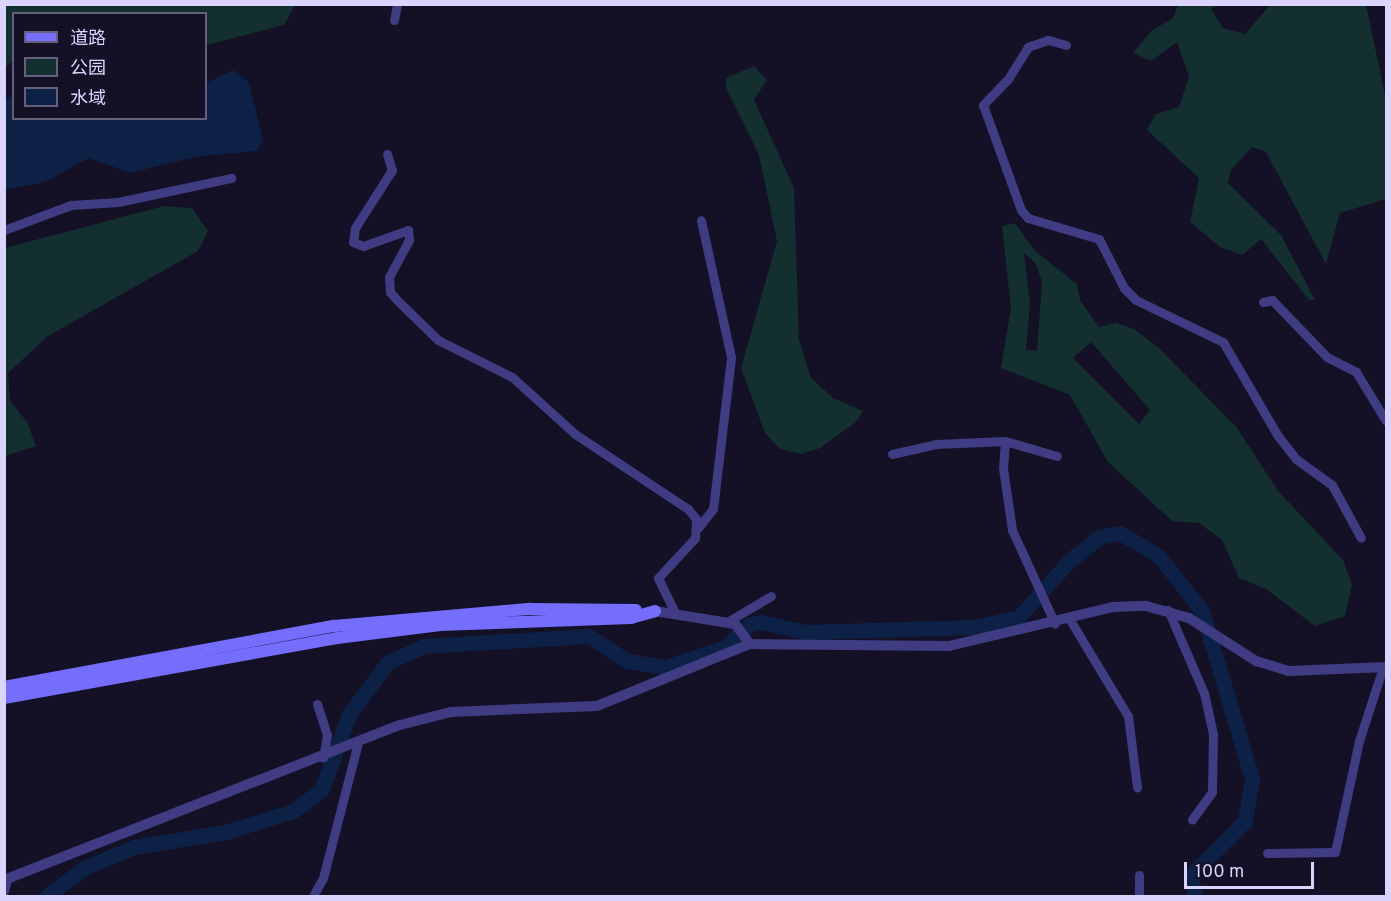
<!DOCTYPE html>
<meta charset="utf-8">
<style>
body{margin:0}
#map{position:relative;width:1391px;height:901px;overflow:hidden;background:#141025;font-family:Overpass,"Noto Sans SC",sans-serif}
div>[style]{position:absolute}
.green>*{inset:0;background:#132f2f}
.water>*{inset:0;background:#0d2147}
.river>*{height:15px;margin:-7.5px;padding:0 7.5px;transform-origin:7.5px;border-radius:7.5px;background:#0d2147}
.minor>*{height:9px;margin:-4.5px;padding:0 4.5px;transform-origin:4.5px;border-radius:4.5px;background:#403c83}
.tertiary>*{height:10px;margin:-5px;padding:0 5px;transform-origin:5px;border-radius:5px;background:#403c83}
.secondary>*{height:12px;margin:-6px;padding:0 6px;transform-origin:6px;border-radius:6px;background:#756efc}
span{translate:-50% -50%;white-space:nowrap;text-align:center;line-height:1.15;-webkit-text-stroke:5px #141025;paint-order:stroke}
.frame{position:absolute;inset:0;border:6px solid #dbd5fe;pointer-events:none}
.legend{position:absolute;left:12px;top:12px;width:195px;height:108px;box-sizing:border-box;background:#141025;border:2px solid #645f7c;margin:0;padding:8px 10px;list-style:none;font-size:18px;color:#dbd5fe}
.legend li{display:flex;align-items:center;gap:12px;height:30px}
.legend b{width:30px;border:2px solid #645f7c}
.scale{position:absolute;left:1184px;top:862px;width:130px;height:27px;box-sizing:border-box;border:3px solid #dbd5fe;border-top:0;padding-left:8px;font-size:18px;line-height:21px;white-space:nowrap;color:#dbd5fe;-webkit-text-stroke:4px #141025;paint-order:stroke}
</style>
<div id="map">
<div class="green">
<i style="clip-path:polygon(5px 4px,295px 4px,295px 5px,284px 25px,206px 45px,206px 14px,14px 14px,13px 61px,5px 67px)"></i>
<i style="clip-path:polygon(1366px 4px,1386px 100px,1386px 199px,1340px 213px,1326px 264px,1266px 152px,1252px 147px,1231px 170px,1228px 183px,1281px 235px,1315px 300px,1309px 300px,1261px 239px,1242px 255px,1220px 247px,1190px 222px,1199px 178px,1147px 130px,1156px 114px,1179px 107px,1189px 77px,1177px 42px,1151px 61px,1133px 53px,1151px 31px,1173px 18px,1178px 5px,1215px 5px,1211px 9px,1223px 28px,1245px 34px,1270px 5px)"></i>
<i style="clip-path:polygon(754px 66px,767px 80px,754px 100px,794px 188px,799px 340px,811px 378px,833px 398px,863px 411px,856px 422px,820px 448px,801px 454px,780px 449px,765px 433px,741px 368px,777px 241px,759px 155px,726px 88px,726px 78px)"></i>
<i style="clip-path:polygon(164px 206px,192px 208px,208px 231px,198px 251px,48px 336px,8px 373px,10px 401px,27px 422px,36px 446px,5px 456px,5px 248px)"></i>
<i style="clip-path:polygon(evenodd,1015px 223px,1035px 251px,1077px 284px,1080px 300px,1099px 327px,1116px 323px,1134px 329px,1160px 349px,1237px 428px,1278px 491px,1343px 560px,1352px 585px,1345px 616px,1315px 626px,1266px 589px,1239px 578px,1222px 540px,1199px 523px,1172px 521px,1108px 462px,1070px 395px,1001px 368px,1011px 308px,1002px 226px,1015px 223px,1024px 253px,1036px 264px,1042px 282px,1037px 351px,1026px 350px,1030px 303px,1024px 253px,1015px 223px,1091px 342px,1150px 410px,1139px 424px,1073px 358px,1091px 342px)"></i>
</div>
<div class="water">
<i style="clip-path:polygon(233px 70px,249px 82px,263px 140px,256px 151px,199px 156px,130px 173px,89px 158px,45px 182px,5px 190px,5px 99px,13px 96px,14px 118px,206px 118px,206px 83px)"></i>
</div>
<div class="river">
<i style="left:47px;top:896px;width:46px;rotate:-37.1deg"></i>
<i style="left:84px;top:868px;width:54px;rotate:-22.8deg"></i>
<i style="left:134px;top:847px;width:93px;rotate:-9.3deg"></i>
<i style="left:226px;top:832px;width:70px;rotate:-17.4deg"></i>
<i style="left:293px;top:811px;width:36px;rotate:-37deg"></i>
<i style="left:322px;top:789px;width:80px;rotate:-70.2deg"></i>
<i style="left:349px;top:714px;width:65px;rotate:-53.1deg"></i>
<i style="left:388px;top:662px;width:39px;rotate:-24deg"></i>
<i style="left:424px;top:646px;width:165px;rotate:-3.5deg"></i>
<i style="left:589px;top:636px;width:45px;rotate:33.3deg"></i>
<i style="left:627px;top:661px;width:39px;rotate:9deg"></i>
<i style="left:666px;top:667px;width:62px;rotate:-18.7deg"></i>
<i style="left:725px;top:647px;width:34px;rotate:-43deg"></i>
<i style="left:750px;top:624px;width:11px;rotate:-10deg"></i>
<i style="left:761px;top:622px;width:46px;rotate:12.5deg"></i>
<i style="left:806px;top:632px;width:168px;rotate:-1.7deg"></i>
<i style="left:974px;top:627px;width:46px;rotate:-12.5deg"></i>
<i style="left:1019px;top:617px;width:76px;rotate:-48.2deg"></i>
<i style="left:1070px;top:560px;width:37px;rotate:-38deg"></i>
<i style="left:1099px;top:537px;width:21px;rotate:-11deg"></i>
<i style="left:1120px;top:533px;width:45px;rotate:30.5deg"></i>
<i style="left:1159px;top:556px;width:70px;rotate:52deg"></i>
<i style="left:1202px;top:611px;width:175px;rotate:73.4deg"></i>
<i style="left:1252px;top:779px;width:43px;rotate:99.5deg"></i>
<i style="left:1245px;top:821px;width:76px;rotate:135deg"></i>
<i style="left:1191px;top:875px;width:21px;rotate:79deg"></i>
</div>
<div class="minor">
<i style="left:394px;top:20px;width:16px;rotate:-79deg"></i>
<i style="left:1066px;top:45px;width:19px;rotate:-164deg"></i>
<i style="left:1048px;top:40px;width:21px;rotate:161deg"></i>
<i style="left:1028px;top:47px;width:39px;rotate:122deg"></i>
<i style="left:1007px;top:80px;width:35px;rotate:134deg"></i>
<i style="left:983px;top:105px;width:112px;rotate:70.1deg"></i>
<i style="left:1021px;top:210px;width:11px;rotate:49deg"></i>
<i style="left:1028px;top:218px;width:74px;rotate:16.5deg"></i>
<i style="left:1099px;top:239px;width:55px;rotate:63deg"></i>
<i style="left:1124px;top:288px;width:17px;rotate:45deg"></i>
<i style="left:1136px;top:300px;width:97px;rotate:25.8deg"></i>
<i style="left:1223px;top:342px;width:109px;rotate:59.7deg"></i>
<i style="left:1278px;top:436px;width:29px;rotate:52deg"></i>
<i style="left:1296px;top:459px;width:44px;rotate:35.8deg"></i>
<i style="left:1332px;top:485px;width:60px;rotate:61.3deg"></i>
<i style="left:387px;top:154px;width:17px;rotate:73deg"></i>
<i style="left:392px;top:170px;width:69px;rotate:122.5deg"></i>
<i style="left:355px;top:228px;width:14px;rotate:98deg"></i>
<i style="left:353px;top:242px;width:11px;rotate:22deg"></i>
<i style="left:363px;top:246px;width:48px;rotate:-19.6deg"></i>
<i style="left:408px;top:230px;width:10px;rotate:84deg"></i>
<i style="left:409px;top:240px;width:42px;rotate:118.4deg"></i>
<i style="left:389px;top:277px;width:15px;rotate:86deg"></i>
<i style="left:390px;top:292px;width:11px;rotate:49deg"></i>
<i style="left:397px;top:300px;width:57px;rotate:44.3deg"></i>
<i style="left:438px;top:340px;width:83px;rotate:26.6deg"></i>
<i style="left:512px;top:377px;width:85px;rotate:42.1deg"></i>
<i style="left:575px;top:434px;width:136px;rotate:33.6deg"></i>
<i style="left:688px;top:509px;width:13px;rotate:51deg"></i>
<i style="left:696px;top:519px;width:19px;rotate:93deg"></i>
<i style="left:695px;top:538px;width:54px;rotate:132.8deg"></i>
<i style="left:658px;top:578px;width:39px;rotate:64deg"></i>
<i style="left:4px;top:230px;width:72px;rotate:-20.5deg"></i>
<i style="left:71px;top:205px;width:47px;rotate:-3.7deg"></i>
<i style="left:118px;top:202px;width:116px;rotate:-12deg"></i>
<i style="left:1263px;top:302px;width:9px;rotate:-13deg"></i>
<i style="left:1272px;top:300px;width:79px;rotate:46deg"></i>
<i style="left:1327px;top:357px;width:33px;rotate:27deg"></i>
<i style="left:1356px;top:372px;width:57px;rotate:58.5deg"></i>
<i style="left:1005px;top:441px;width:27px;rotate:94deg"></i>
<i style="left:1003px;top:468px;width:63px;rotate:81.7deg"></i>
<i style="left:1012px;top:530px;width:103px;rotate:65.4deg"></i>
<i style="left:892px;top:454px;width:45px;rotate:-12.8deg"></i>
<i style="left:936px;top:444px;width:69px;rotate:-2.5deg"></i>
<i style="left:1005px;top:441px;width:54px;rotate:16.1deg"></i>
<i style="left:698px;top:528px;width:24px;rotate:-52deg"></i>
<i style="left:713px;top:509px;width:153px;rotate:-83.2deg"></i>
<i style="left:731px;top:357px;width:140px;rotate:-102.4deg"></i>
<i style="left:1168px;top:610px;width:90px;rotate:66.6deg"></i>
<i style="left:1204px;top:693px;width:42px;rotate:77.6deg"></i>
<i style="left:1213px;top:734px;width:58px;rotate:91deg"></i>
<i style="left:1212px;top:792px;width:34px;rotate:126deg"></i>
<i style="left:1070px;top:620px;width:112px;rotate:58.9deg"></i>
<i style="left:1128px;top:716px;width:72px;rotate:82.8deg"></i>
<i style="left:727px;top:622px;width:51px;rotate:-30.6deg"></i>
<i style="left:317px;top:704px;width:33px;rotate:72deg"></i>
<i style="left:327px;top:735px;width:23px;rotate:100deg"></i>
<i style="left:1267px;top:853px;width:68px;rotate:-0.8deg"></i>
<i style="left:1335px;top:852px;width:114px;rotate:-77.8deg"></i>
<i style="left:1359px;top:741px;width:78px;rotate:-72deg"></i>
<i style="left:1139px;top:875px;width:21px;rotate:90deg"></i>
<i style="left:4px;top:891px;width:11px;rotate:-75deg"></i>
<i style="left:313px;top:896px;width:21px;rotate:-61deg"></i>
<i style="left:323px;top:878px;width:139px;rotate:-75.5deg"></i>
</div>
<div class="tertiary">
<i style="left:655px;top:611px;width:81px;rotate:9.2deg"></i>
<i style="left:735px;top:624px;width:25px;rotate:53deg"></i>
<i style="left:4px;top:880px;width:425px;rotate:-21.4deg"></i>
<i style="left:400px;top:725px;width:53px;rotate:-14.3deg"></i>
<i style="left:451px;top:712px;width:146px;rotate:-2.4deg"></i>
<i style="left:597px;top:706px;width:165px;rotate:-22.1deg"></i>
<i style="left:750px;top:644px;width:199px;rotate:0.6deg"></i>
<i style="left:949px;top:646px;width:169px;rotate:-13.4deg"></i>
<i style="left:1113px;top:607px;width:33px;rotate:-2deg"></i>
<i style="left:1146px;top:606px;width:45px;rotate:15.6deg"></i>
<i style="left:1189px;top:618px;width:80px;rotate:32.7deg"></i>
<i style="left:1256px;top:661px;width:34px;rotate:17deg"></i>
<i style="left:1289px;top:671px;width:97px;rotate:-2.4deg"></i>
</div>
<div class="secondary">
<i style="left:4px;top:687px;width:336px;rotate:-10.5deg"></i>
<i style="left:334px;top:626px;width:197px;rotate:-5deg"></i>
<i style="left:530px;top:609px;width:106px;rotate:0.5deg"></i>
<i style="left:4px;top:698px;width:338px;rotate:-10.2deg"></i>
<i style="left:337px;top:638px;width:104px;rotate:-7.2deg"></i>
<i style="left:440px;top:625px;width:191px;rotate:-2.1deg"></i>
<i style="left:631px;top:618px;width:25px;rotate:-16deg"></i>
</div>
<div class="frame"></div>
<ul class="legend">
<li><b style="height:8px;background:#756efc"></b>道路</li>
<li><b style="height:16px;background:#132f2f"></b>公园</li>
<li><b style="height:16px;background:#0d2147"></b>水域</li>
</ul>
<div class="scale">100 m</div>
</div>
